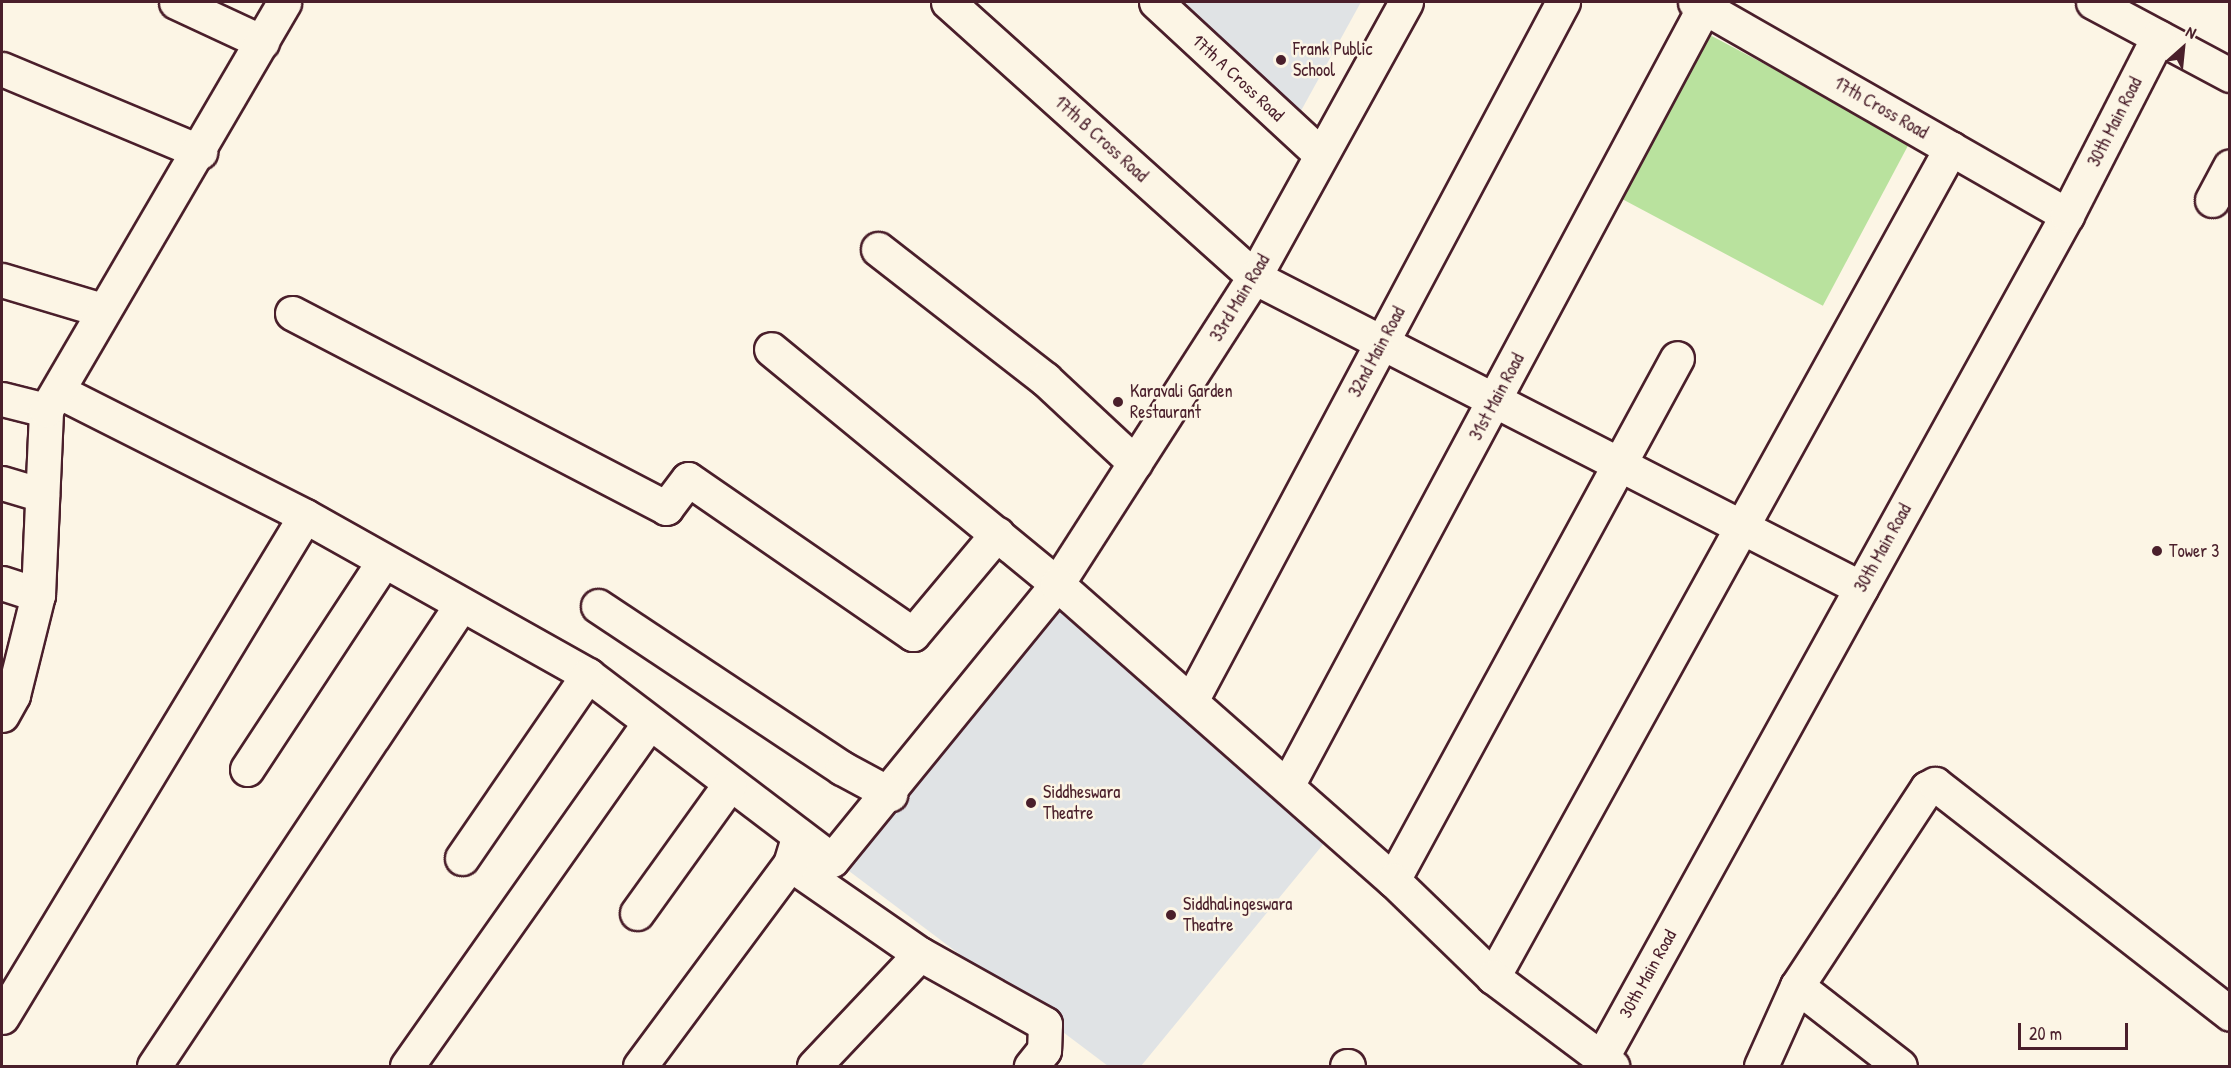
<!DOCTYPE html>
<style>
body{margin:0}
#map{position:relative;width:2231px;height:1068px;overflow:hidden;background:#fcf5e5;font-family:"Patrick Hand",sans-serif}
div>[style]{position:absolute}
.built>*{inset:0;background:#e0e3e5}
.green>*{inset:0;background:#b9e29e;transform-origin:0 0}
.roads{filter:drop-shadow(2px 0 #4a1f2b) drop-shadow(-2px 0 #4a1f2b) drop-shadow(0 2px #4a1f2b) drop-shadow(0 -2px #4a1f2b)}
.street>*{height:33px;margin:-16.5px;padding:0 16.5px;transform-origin:16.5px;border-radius:16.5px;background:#fcf5e5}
.secondary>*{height:33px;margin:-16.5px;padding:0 16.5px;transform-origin:16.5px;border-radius:16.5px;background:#fcf5e5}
.dots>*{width:16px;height:16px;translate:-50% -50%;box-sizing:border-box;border:3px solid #fcf5e5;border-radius:50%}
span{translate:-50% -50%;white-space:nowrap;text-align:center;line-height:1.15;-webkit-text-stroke:5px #fcf5e5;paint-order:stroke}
.poi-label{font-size:18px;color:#4a1f2b}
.left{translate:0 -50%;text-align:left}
.street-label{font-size:18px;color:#4a1f2b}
.frame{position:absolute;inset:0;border:3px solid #4a1f2b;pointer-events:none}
.north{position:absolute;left:2153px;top:18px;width:60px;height:60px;-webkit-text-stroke:4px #fcf5e5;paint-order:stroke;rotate:27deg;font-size:16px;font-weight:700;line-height:24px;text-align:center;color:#4a1f2b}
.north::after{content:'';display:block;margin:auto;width:21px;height:27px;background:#4a1f2b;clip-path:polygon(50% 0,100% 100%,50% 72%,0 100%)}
.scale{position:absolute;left:2018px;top:1023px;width:110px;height:27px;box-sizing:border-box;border:3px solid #4a1f2b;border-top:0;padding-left:8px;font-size:18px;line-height:21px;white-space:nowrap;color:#4a1f2b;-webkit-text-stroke:4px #fcf5e5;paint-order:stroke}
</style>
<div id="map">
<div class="built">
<i style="clip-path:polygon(1170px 2px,1361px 2px,1297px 118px)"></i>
<i style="clip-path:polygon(1061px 599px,1330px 836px,1141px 1066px,1108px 1066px,841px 865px)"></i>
</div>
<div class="green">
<i style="left:1708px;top:34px;width:229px;height:186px;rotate:28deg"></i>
</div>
<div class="roads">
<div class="street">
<i style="left:176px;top:2px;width:95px;rotate:24.9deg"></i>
<i style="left:948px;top:2px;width:411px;rotate:41.9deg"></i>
<i style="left:1254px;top:277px;width:682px;rotate:27.13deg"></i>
<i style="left:1156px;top:2px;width:224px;rotate:42.8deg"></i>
<i style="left:1695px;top:2px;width:429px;rotate:29.8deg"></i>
<i style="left:2093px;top:2px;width:155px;rotate:28.1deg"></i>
<i style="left:2px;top:69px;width:215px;rotate:22.7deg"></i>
<i style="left:2212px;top:200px;width:38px;rotate:-62deg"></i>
<i style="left:878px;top:249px;width:212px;rotate:37.9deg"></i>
<i style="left:1045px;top:379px;width:123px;rotate:43deg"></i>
<i style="left:2px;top:280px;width:104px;rotate:16.7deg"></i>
<i style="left:292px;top:313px;width:422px;rotate:27.5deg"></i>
<i style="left:666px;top:508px;width:36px;rotate:-53deg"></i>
<i style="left:688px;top:479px;width:273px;rotate:34.6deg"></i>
<i style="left:913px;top:634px;width:131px;rotate:-50deg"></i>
<i style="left:58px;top:391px;width:277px;rotate:26.8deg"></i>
<i style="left:305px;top:516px;width:325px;rotate:29.3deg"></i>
<i style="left:588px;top:675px;width:306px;rotate:37.2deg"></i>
<i style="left:832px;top:860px;width:356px;rotate:-50.8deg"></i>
<i style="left:1057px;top:584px;width:370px;rotate:-140.6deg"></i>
<i style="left:2px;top:399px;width:45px;rotate:14deg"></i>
<i style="left:2px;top:483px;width:42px;rotate:16.7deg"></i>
<i style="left:2px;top:583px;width:38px;rotate:18deg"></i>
<i style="left:598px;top:606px;width:293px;rotate:33.6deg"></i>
<i style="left:842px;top:768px;width:55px;rotate:28.4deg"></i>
<i style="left:1191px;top:701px;width:792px;rotate:-61.98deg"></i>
<i style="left:2px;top:715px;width:23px;rotate:-61deg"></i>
<i style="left:13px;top:695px;width:103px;rotate:-76deg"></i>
<i style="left:38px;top:595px;width:185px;rotate:-87.5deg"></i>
<i style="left:46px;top:410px;width:472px;rotate:-59.7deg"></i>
<i style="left:247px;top:769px;width:248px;rotate:-56.7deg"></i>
<i style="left:1287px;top:786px;width:884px;rotate:-61.84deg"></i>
<i style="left:462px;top:858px;width:222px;rotate:-55.5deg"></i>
<i style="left:790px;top:864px;width:158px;rotate:34.7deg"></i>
<i style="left:920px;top:954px;width:143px;rotate:29.2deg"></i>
<i style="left:1045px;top:1024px;width:26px;rotate:92deg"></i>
<i style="left:1044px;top:1050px;width:21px;rotate:129deg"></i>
<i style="left:1393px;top:880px;width:594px;rotate:-61.45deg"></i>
<i style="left:637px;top:913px;width:158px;rotate:-54.3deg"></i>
<i style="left:1493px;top:977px;width:947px;rotate:-61.08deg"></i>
<i style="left:1797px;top:986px;width:130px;rotate:37.8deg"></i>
<i style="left:2px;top:1017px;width:585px;rotate:-58.83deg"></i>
<i style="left:1602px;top:1057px;width:962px;rotate:-61.09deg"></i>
<i style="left:2067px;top:215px;width:200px;rotate:-62.9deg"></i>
<i style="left:154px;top:1066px;width:554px;rotate:-56.34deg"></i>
<i style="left:407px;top:1066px;width:418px;rotate:-54.8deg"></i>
<i style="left:640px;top:1066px;width:252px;rotate:-53.4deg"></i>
<i style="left:790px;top:864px;width:21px;rotate:-73deg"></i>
<i style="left:814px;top:1066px;width:154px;rotate:-46.6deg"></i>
<i style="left:1347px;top:1066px;width:1px"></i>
<i style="left:1761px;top:1066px;width:88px;rotate:-65.8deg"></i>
<i style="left:1797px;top:986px;width:237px;rotate:-56.7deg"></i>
<i style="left:1927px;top:788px;width:9px;rotate:-27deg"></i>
<i style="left:1935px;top:784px;width:374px;rotate:37.9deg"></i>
</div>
<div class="secondary">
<i style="left:1406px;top:2px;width:314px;rotate:118.9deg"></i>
<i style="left:1254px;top:277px;width:365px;rotate:122.7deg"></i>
<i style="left:1057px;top:584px;width:448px;rotate:41.4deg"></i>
<i style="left:1393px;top:880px;width:139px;rotate:44.1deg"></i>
<i style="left:1493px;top:977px;width:149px;rotate:36.8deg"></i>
</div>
</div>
<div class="dots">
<i style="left:1281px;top:60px;background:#4a1f2b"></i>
<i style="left:1118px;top:402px;background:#4a1f2b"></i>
<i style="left:2157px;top:551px;background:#4a1f2b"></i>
<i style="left:1031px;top:803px;background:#4a1f2b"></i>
<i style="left:1171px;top:915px;background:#4a1f2b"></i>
</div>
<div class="poi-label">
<span class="left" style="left:1293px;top:60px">Frank Public<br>School</span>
<span class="left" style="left:1130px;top:402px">Karavali Garden<br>Restaurant</span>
<span class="left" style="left:2169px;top:551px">Tower 3</span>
<span class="left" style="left:1043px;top:803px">Siddheswara<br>Theatre</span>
<span class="left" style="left:1183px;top:915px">Siddhalingeswara<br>Theatre</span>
</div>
<div class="street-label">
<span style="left:1238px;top:78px;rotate:43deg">17th A Cross Road</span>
<span style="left:1881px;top:108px;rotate:30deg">17th Cross Road</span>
<span style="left:2115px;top:122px;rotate:-63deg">30th Main Road</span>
<span style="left:1101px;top:139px;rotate:42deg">17th B Cross Road</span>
<span style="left:1240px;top:298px;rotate:-59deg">33rd Main Road</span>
<span style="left:1377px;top:352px;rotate:-62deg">32nd Main Road</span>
<span style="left:1497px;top:397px;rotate:-62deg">31st Main Road</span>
<span style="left:1883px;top:548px;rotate:-61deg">30th Main Road</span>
<span style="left:1648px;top:974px;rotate:-61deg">30th Main Road</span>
</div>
<div class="frame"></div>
<div class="north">N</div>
<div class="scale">20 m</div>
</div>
